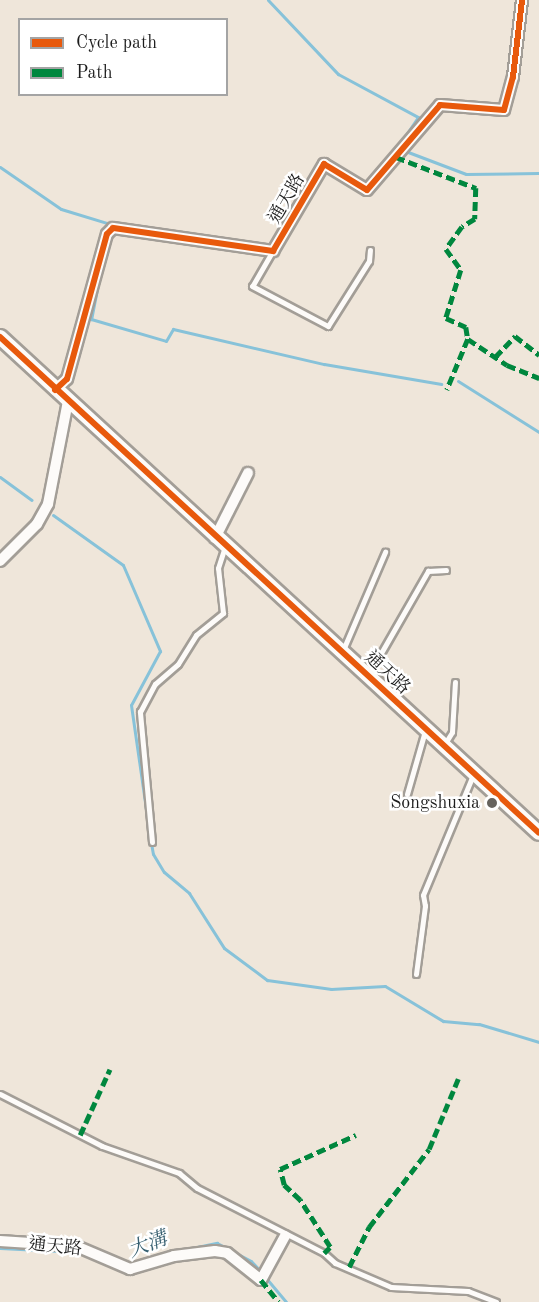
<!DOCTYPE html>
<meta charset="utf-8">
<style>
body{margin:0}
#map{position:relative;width:539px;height:1302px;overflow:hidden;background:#efe6da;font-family:"Old Standard TT","Noto Serif TC",serif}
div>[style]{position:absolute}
.stream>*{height:3px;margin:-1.5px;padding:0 1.5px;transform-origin:1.5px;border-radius:1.5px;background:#87c2d9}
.roads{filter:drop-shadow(2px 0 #a39e97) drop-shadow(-2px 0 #a39e97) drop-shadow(0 2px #a39e97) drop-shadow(0 -2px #a39e97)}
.service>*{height:5px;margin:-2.5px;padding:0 2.5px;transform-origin:2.5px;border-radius:2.5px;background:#fdfbf9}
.minor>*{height:10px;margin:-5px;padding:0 5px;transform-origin:5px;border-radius:5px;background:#fdfbf9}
.tertiary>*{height:14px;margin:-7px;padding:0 7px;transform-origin:7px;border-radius:7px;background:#fdfbf9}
.quiet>*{height:4.5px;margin-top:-2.25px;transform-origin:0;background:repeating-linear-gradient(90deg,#00873e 0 9px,transparent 0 13.5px)}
.cycleway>*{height:6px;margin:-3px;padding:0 3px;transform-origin:3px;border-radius:3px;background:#e8590c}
.dots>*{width:16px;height:16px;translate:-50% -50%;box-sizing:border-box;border:3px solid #fff;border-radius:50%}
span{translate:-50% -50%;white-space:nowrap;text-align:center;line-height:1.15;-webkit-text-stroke:5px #fff;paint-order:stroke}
.street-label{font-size:18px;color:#1c1c1c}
.poi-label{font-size:18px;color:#1c1c1c}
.right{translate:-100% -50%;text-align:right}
.water-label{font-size:20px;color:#386071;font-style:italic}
.legend{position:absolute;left:18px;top:18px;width:210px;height:78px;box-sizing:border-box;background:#fff;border:2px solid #a4a4a4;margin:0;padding:8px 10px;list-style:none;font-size:18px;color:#1c1c1c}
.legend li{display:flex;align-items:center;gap:12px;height:30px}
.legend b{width:30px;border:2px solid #a4a4a4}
</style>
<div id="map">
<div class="stream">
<i style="left:268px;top:0;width:102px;rotate:46.6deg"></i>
<i style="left:338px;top:74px;width:91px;rotate:28.3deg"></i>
<i style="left:418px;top:117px;width:34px;rotate:124deg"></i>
<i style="left:408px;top:152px;width:62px;rotate:20.8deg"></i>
<i style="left:466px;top:174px;width:73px;rotate:-0.8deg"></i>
<i style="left:0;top:167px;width:74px;rotate:34.5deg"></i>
<i style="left:61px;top:209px;width:51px;rotate:17deg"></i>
<i style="left:98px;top:284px;width:36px;rotate:101deg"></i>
<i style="left:91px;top:319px;width:78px;rotate:16.3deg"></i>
<i style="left:166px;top:341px;width:14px;rotate:-60deg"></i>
<i style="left:173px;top:329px;width:155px;rotate:13.1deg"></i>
<i style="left:324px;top:364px;width:119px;rotate:9.7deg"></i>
<i style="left:458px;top:381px;width:96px;rotate:32.2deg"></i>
<i style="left:0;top:477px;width:39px;rotate:36deg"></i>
<i style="left:53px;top:515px;width:86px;rotate:35.5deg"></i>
<i style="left:123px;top:565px;width:94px;rotate:66.7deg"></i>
<i style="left:160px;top:651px;width:61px;rotate:118.2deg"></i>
<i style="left:131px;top:705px;width:112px;rotate:81.8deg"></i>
<i style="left:151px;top:843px;width:11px;rotate:80deg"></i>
<i style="left:153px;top:854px;width:21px;rotate:59deg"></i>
<i style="left:164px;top:872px;width:33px;rotate:40deg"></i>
<i style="left:189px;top:893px;width:65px;rotate:57.5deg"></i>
<i style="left:224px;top:948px;width:54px;rotate:36.7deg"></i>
<i style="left:267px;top:980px;width:65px;rotate:8deg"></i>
<i style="left:331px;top:989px;width:54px;rotate:-3.2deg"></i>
<i style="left:385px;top:986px;width:68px;rotate:31.1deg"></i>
<i style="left:443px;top:1021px;width:36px;rotate:5deg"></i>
<i style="left:479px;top:1024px;width:63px;rotate:16.7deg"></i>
<i style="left:0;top:1248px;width:80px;rotate:2.9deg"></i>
<i style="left:178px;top:1251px;width:40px;rotate:-12deg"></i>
<i style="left:217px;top:1243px;width:38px;rotate:28deg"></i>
<i style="left:251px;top:1261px;width:16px;rotate:47deg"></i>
<i style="left:266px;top:1278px;width:31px;rotate:50deg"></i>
</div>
<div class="roads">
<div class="service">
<i style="left:272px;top:252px;width:39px;rotate:120deg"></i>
<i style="left:252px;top:286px;width:86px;rotate:27.8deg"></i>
<i style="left:328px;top:326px;width:77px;rotate:-57.8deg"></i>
<i style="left:369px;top:261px;width:11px;rotate:-85deg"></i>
<i style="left:343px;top:650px;width:107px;rotate:-66.8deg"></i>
<i style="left:369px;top:674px;width:119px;rotate:-60.2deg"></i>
<i style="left:428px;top:571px;width:18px;rotate:-3deg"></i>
<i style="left:444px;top:745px;width:15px;rotate:-58deg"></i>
<i style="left:452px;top:732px;width:50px;rotate:-86.6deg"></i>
<i style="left:407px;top:794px;width:66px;rotate:-74.1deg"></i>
<i style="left:152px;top:842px;width:131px;rotate:-95.3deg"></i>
<i style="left:140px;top:712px;width:32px;rotate:-62deg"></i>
<i style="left:155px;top:684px;width:30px;rotate:-41deg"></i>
<i style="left:178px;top:664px;width:34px;rotate:-58deg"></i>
<i style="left:196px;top:635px;width:35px;rotate:-39deg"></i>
<i style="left:223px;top:613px;width:45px;rotate:-96.3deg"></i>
<i style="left:218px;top:568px;width:22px;rotate:-72deg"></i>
<i style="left:416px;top:974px;width:69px;rotate:-82.5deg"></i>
<i style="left:425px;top:906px;width:11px;rotate:-100deg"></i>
<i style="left:423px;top:895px;width:130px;rotate:-67.4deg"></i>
<i style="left:0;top:1094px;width:114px;rotate:27deg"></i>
<i style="left:102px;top:1146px;width:82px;rotate:19.3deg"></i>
<i style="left:179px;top:1173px;width:23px;rotate:40deg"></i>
<i style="left:197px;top:1188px;width:143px;rotate:27.1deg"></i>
<i style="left:324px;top:1253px;width:15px;rotate:42deg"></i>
<i style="left:335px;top:1263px;width:61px;rotate:23.2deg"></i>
<i style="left:391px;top:1287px;width:77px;rotate:3deg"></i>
<i style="left:468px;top:1291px;width:30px;rotate:21deg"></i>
</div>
<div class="minor">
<i style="left:55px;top:390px;width:16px;rotate:-43deg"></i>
<i style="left:67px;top:379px;width:150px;rotate:-74.6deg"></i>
<i style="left:107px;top:234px;width:8px;rotate:-45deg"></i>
<i style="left:113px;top:228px;width:162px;rotate:8.2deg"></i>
<i style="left:273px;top:251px;width:101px;rotate:-59.6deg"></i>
<i style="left:324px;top:164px;width:50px;rotate:31.2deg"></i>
<i style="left:367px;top:190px;width:112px;rotate:-49.3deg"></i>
<i style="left:440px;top:105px;width:64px;rotate:4.5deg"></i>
<i style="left:504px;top:110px;width:34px;rotate:-75deg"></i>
<i style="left:513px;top:77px;width:78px;rotate:-83.3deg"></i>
<i style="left:215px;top:538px;width:73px;rotate:-63.1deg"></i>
<i style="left:0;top:561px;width:52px;rotate:-45deg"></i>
<i style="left:37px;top:524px;width:23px;rotate:-61deg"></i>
<i style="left:48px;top:504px;width:105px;rotate:-79deg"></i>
<i style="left:0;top:1241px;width:76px;rotate:3.8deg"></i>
<i style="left:76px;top:1246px;width:59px;rotate:23.1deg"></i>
<i style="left:130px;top:1269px;width:46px;rotate:-16.5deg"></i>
<i style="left:174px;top:1256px;width:41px;rotate:-7deg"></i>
<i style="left:215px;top:1251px;width:12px;rotate:9deg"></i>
<i style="left:227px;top:1253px;width:43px;rotate:38.5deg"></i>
<i style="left:261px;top:1280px;width:50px;rotate:-61.4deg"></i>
</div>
<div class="tertiary">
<i style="left:0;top:337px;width:732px;rotate:42.62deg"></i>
</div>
</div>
<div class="quiet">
<i style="left:396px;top:157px;width:86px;rotate:21.2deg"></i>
<i style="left:476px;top:188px;width:31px;rotate:92deg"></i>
<i style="left:475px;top:219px;width:15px;rotate:148deg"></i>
<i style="left:462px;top:227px;width:27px;rotate:126deg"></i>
<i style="left:446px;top:249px;width:26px;rotate:54deg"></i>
<i style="left:461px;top:270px;width:50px;rotate:107.4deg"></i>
<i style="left:446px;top:318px;width:22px;rotate:24deg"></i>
<i style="left:466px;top:327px;width:12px;rotate:81deg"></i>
<i style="left:468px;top:339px;width:55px;rotate:112.4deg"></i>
<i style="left:468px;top:339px;width:47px;rotate:33.7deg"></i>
<i style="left:507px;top:365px;width:35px;rotate:22deg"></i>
<i style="left:495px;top:357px;width:29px;rotate:-46deg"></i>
<i style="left:515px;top:336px;width:31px;rotate:38deg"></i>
<i style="left:80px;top:1135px;width:72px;rotate:-65.6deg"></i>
<i style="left:324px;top:1253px;width:8px;rotate:-45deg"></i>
<i style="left:330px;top:1247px;width:56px;rotate:-122.6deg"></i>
<i style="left:300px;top:1200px;width:22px;rotate:-137deg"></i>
<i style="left:284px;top:1185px;width:16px;rotate:-104deg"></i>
<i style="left:280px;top:1169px;width:83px;rotate:-24.1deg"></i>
<i style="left:349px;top:1267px;width:45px;rotate:-63.4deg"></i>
<i style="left:369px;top:1227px;width:98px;rotate:-52.4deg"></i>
<i style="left:429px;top:1149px;width:76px;rotate:-67.5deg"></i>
<i style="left:261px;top:1280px;width:28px;rotate:51deg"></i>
</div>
<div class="cycleway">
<i style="left:0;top:337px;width:732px;rotate:42.62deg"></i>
<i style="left:55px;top:390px;width:16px;rotate:-43deg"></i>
<i style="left:67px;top:379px;width:150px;rotate:-74.6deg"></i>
<i style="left:107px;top:234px;width:8px;rotate:-45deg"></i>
<i style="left:113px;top:228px;width:162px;rotate:8.2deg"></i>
<i style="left:273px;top:251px;width:101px;rotate:-59.6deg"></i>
<i style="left:324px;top:164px;width:50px;rotate:31.2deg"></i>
<i style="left:367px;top:190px;width:112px;rotate:-49.3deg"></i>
<i style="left:440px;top:105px;width:64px;rotate:4.5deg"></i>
<i style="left:504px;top:110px;width:34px;rotate:-75deg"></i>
<i style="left:513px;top:77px;width:78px;rotate:-83.3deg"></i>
</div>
<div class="dots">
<i style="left:492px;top:803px;background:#66635e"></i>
</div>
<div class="street-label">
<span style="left:287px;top:199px;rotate:-60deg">通天路</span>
<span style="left:387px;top:673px;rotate:43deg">通天路</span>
<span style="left:55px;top:1247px;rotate:6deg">通天路</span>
</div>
<div class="poi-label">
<span class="right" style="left:480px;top:803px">Songshuxia</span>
</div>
<div class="water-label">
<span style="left:148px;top:1246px;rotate:-21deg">大溝</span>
</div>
<ul class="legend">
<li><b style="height:8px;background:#e8590c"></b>Cycle path</li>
<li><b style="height:8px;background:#00873e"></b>Path</li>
</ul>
</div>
